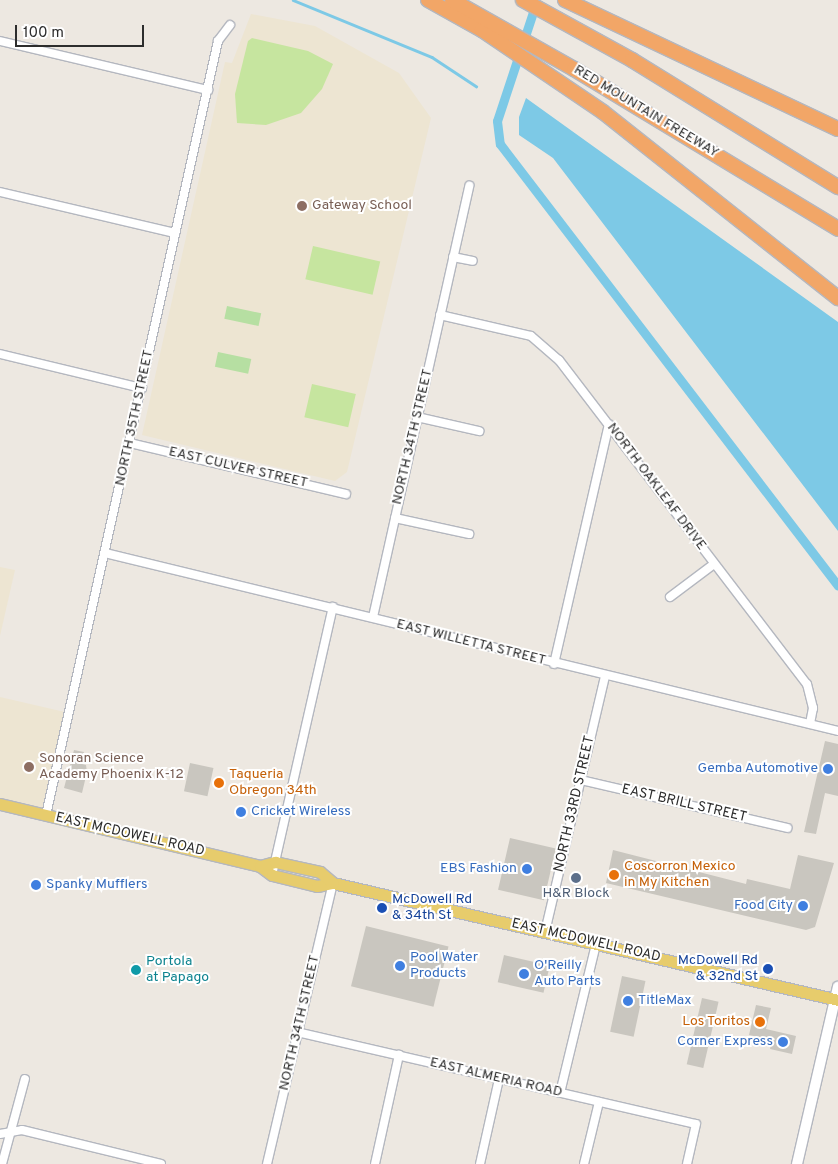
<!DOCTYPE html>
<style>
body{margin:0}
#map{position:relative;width:838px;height:1164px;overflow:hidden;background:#ede8e1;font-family:Overpass,sans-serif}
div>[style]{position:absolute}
.education>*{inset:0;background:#ede5d2}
.green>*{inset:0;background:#b6dfa2;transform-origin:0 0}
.pitch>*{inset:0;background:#c6e59f;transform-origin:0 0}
.water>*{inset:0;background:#7dc9e6}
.stream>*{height:2.5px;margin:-1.25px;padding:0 1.25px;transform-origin:1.25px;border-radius:1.25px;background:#7dc9e6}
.canal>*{height:9px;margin:-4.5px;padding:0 4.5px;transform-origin:4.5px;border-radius:4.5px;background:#7dc9e6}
.building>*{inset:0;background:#c9c6bf;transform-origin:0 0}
.roads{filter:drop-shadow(1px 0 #b4b7bf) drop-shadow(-1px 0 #b4b7bf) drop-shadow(0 1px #b4b7bf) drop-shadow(0 -1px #b4b7bf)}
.street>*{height:8px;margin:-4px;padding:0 4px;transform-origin:4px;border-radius:4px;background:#fff}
.secondary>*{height:10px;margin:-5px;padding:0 5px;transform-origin:5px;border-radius:5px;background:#fff}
.primary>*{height:11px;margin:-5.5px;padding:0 5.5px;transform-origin:5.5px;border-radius:5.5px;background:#e7cc6c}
.highway>*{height:14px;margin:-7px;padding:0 7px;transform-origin:7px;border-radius:7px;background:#f2a667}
.dots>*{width:14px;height:14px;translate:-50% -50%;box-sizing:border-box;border:2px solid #fff;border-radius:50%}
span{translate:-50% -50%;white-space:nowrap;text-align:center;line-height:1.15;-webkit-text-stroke:4px #fff;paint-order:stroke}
.street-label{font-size:14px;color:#2d2d2d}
.education-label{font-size:14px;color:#785e54}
.left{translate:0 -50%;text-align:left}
.shop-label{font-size:14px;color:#366cbe}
.right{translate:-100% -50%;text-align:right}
.food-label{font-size:14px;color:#c56008}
.service-label{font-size:14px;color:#4e5e75}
.transit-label{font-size:14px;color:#164399}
.culture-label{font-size:14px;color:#0d838f}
.scale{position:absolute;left:15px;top:25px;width:129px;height:22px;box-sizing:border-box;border:2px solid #2d2d2d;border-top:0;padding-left:6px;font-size:15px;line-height:18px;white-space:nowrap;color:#2d2d2d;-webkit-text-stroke:4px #fff;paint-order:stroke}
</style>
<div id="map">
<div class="education">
<i style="clip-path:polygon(251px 14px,315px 26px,399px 73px,431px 118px,347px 472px,335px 481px,142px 435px,225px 62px,232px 63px)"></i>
<i style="clip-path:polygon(0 567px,15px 570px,0 636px)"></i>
<i style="clip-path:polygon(0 697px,69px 713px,46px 815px,0 804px)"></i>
</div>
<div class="green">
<i style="left:227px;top:306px;width:35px;height:13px;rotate:12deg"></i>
<i style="left:218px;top:352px;width:34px;height:15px;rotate:12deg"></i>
</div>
<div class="pitch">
<i style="clip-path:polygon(252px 38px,308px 51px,333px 64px,322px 89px,301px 113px,266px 125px,237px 123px,235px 94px,248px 41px)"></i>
<i style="left:313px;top:246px;width:69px;height:34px;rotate:13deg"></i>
<i style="left:312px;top:384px;width:45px;height:34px;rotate:13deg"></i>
</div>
<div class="water">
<i style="clip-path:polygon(526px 98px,838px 322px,838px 531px,553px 158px,519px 135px,519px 117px)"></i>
</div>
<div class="stream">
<i style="left:293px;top:0;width:150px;rotate:22.3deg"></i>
<i style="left:432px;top:57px;width:53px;rotate:33.4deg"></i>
</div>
<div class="canal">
<i style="left:536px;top:3px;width:124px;rotate:108.3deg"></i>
<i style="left:497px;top:121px;width:23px;rotate:83deg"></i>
<i style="left:500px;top:144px;width:556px;rotate:52.59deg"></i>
</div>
<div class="building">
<i style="clip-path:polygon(825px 741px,838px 744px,838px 796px,825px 793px,816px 834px,804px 832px)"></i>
<i style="clip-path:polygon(74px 750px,84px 752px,82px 764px,86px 765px,87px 772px,82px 793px,64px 788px)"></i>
<i style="left:190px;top:763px;width:24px;height:29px;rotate:12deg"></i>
<i style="left:510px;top:838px;width:47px;height:53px;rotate:13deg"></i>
<i style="clip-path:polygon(613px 850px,746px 884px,747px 879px,790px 889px,798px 855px,834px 863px,815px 927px,806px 930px,606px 883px)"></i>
<i style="left:366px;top:926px;width:85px;height:62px;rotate:14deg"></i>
<i style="left:504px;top:955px;width:47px;height:28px;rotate:13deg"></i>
<i style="clip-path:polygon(133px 962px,142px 965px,140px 977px,130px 975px)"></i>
<i style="left:622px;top:976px;width:24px;height:57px;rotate:12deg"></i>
<i style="left:702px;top:998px;width:17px;height:68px;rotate:13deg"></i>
<i style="clip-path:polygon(756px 1005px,771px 1008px,766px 1029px,796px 1036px,792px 1054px,770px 1049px,772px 1040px,749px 1035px)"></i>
</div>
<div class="roads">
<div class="street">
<i style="left:0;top:41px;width:214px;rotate:13.3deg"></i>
<i style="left:0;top:192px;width:180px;rotate:13.2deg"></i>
<i style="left:453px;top:257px;width:20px;rotate:11deg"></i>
<i style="left:440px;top:315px;width:93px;rotate:13deg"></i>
<i style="left:531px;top:336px;width:37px;rotate:41deg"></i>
<i style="left:559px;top:360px;width:408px;rotate:52.6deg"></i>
<i style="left:807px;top:684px;width:25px;rotate:76deg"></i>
<i style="left:813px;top:708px;width:16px;rotate:101deg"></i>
<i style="left:0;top:354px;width:146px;rotate:13.5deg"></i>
<i style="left:417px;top:417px;width:64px;rotate:12.7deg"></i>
<i style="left:130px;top:443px;width:222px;rotate:13.3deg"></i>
<i style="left:395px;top:518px;width:76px;rotate:12.2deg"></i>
<i style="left:105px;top:553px;width:754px;rotate:13.65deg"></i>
<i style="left:670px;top:597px;width:55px;rotate:-36.9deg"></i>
<i style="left:373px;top:617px;width:442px;rotate:-77.4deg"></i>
<i style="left:554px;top:664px;width:246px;rotate:-77.1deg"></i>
<i style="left:581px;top:780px;width:212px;rotate:13.1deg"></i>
<i style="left:46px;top:815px;width:793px;rotate:-77.47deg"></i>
<i style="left:218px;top:41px;width:20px;rotate:-53deg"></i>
<i style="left:272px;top:875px;width:275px;rotate:-77.2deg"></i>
<i style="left:545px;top:932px;width:263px;rotate:-76.8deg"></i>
<i style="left:297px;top:1032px;width:409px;rotate:13deg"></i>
<i style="left:696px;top:1124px;width:41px;rotate:102.7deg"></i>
<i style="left:560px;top:1093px;width:153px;rotate:-76.4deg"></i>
<i style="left:0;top:1134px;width:22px;rotate:-10deg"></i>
<i style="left:22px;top:1130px;width:143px;rotate:13.7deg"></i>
<i style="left:2px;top:1164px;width:88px;rotate:-74.9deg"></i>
<i style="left:267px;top:1164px;width:289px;rotate:-76.8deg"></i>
<i style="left:375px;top:1164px;width:112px;rotate:-77.6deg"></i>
<i style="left:480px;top:1164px;width:87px;rotate:-77.4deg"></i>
<i style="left:584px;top:1164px;width:64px;rotate:-76.4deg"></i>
</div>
<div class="secondary">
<i style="left:797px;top:1164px;width:182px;rotate:-77deg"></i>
</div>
<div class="primary">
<i style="left:0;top:804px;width:267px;rotate:13.4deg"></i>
<i style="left:260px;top:866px;width:15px;rotate:37deg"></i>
<i style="left:272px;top:875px;width:46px;rotate:13.7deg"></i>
<i style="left:317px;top:886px;width:16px;rotate:-11deg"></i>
<i style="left:333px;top:883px;width:518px;rotate:13.04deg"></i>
<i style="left:260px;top:866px;width:16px;rotate:-15deg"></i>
<i style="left:275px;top:862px;width:46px;rotate:12.5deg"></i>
<i style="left:320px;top:872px;width:17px;rotate:40deg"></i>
</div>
<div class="highway">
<i style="left:428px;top:0;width:62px;rotate:29.1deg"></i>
<i style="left:482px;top:30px;width:146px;rotate:34.1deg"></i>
<i style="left:603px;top:112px;width:300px;rotate:38.4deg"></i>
<i style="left:452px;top:0;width:140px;rotate:29.5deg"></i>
<i style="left:574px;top:69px;width:309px;rotate:31.2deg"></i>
<i style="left:523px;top:0;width:124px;rotate:28.8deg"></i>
<i style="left:632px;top:60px;width:242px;rotate:31.7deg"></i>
<i style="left:565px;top:0;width:302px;rotate:25.3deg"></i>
</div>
</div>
<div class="dots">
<i style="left:302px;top:206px;background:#8d6e63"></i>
<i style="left:29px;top:767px;background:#8d6e63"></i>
<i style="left:828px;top:769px;background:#3f7fe0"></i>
<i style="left:219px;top:783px;background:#e8710a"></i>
<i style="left:241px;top:812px;background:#3f7fe0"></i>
<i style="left:527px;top:869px;background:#3f7fe0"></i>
<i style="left:614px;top:875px;background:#e8710a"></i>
<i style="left:576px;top:878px;background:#5c6f8a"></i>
<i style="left:36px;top:885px;background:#3f7fe0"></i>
<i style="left:803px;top:906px;background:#3f7fe0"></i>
<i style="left:382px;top:908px;background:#1a4fb4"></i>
<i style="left:400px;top:966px;background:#3f7fe0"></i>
<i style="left:768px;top:969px;background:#1a4fb4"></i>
<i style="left:136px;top:970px;background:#0f9aa8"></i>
<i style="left:524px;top:974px;background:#3f7fe0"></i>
<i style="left:628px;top:1001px;background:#3f7fe0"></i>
<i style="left:760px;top:1022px;background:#e8710a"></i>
<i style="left:783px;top:1042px;background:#3f7fe0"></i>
</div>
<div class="street-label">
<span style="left:646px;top:112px;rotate:31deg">RED MOUNTAIN FREEWAY</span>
<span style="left:135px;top:418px;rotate:-78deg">NORTH 35TH STREET</span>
<span style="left:413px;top:437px;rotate:-77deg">NORTH 34TH STREET</span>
<span style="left:238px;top:468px;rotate:13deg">EAST CULVER STREET</span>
<span style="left:656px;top:487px;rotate:53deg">NORTH OAKLEAF DRIVE</span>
<span style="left:471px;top:643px;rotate:14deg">EAST WILLETTA STREET</span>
<span style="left:575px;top:804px;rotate:-77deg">NORTH 33RD STREET</span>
<span style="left:684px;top:804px;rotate:13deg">EAST BRILL STREET</span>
<span style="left:130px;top:835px;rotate:13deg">EAST MCDOWELL ROAD</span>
<span style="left:586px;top:941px;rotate:13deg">EAST MCDOWELL ROAD</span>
<span style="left:300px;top:1023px;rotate:-77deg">NORTH 34TH STREET</span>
<span style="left:496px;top:1078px;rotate:13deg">EAST ALMERIA ROAD</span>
</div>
<div class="education-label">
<span class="left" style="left:312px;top:206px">Gateway School</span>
<span class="left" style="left:39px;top:767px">Sonoran Science<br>Academy Phoenix K-12</span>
</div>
<div class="shop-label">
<span class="right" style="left:818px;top:769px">Gemba Automotive</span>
<span class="left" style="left:251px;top:812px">Cricket Wireless</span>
<span class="right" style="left:517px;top:869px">EBS Fashion</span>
<span class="left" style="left:46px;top:885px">Spanky Mufflers</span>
<span class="right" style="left:793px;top:906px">Food City</span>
<span class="left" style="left:410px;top:966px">Pool Water<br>Products</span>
<span class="left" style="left:534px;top:974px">O'Reilly<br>Auto Parts</span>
<span class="left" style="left:638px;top:1001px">TitleMax</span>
<span class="right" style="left:773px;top:1042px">Corner Express</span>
</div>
<div class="food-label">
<span class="left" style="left:229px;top:783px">Taqueria<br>Obregon 34th</span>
<span class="left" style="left:624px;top:875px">Coscorron Mexico<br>in My Kitchen</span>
<span class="right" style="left:750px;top:1022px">Los Toritos</span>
</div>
<div class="service-label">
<span style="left:576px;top:894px">H&amp;R Block</span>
</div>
<div class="transit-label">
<span class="left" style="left:392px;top:908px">McDowell Rd<br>&amp; 34th St</span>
<span class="right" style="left:758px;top:969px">McDowell Rd<br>&amp; 32nd St</span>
</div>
<div class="culture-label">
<span class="left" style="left:146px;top:970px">Portola<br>at Papago</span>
</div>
<div class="scale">100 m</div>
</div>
